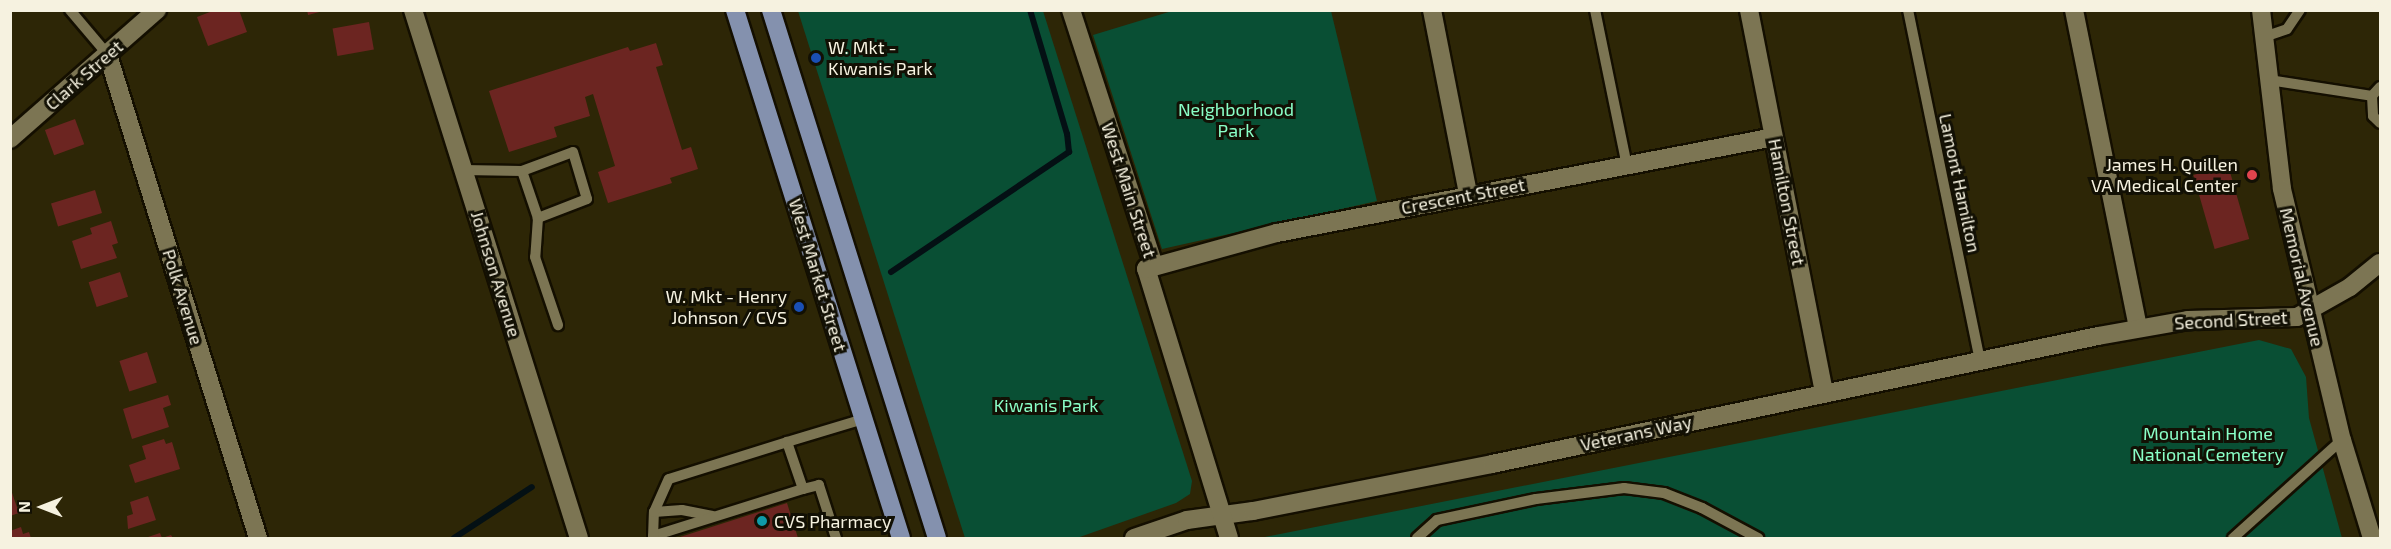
<!DOCTYPE html>
<style>
body{margin:0}
#map{position:relative;width:2391px;height:549px;overflow:hidden;background:#2d2606;font-family:"Exo 2",sans-serif}
div>[style]{position:absolute}
.green>*{inset:0;background:#094f34}
.stream>*{height:6px;margin:-3px;padding:0 3px;transform-origin:3px;border-radius:3px;background:#041014}
.building>*{inset:0;background:#6c2521;transform-origin:0 0}
.roads{filter:drop-shadow(2px 0 #140f00) drop-shadow(-2px 0 #140f00) drop-shadow(0 2px #140f00) drop-shadow(0 -2px #140f00)}
.lane>*{height:10px;margin:-5px;padding:0 5px;transform-origin:5px;border-radius:5px;background:#7c7553}
.street>*{height:18px;margin:-9px;padding:0 9px;transform-origin:9px;border-radius:9px;background:#7c7553}
.primary>*{height:18px;margin:-9px;padding:0 9px;transform-origin:9px;border-radius:9px;background:#8491ae}
.dots>*{width:16px;height:16px;translate:-50% -50%;box-sizing:border-box;border:3px solid #121004;border-radius:50%}
span{translate:-50% -50%;white-space:nowrap;text-align:center;line-height:1.15;-webkit-text-stroke:6px #121004;paint-order:stroke}
.poi-label{font-size:18px;color:#f6f2e0}
.left{translate:0 -50%;text-align:left}
.right{translate:-100% -50%;text-align:right}
.street-label{font-size:18px;color:#f6f2e0}
.park-label{font-size:18px;color:#8affc7}
.frame{position:absolute;inset:0;border:12px solid #f6f2e0;pointer-events:none}
.north{position:absolute;left:12px;top:477px;width:60px;height:60px;-webkit-text-stroke:4px #121004;paint-order:stroke;rotate:270deg;font-size:16px;font-weight:700;line-height:24px;text-align:center;color:#f6f2e0}
.north::after{content:'';display:block;margin:auto;width:21px;height:27px;background:#f6f2e0;clip-path:polygon(50% 0,100% 100%,50% 72%,0 100%)}
</style>
<div id="map">
<div class="green">
<i style="clip-path:polygon(798px 11px,1043px 11px,1192px 481px,1190px 494px,1176px 503px,1077px 538px,965px 538px)"></i>
<i style="clip-path:polygon(1172px 11px,1331px 11px,1377px 201px,1162px 249px,1093px 35px)"></i>
<i style="clip-path:polygon(2259px 340px,2291px 349px,2306px 377px,2309px 418px,2342px 538px,1260px 538px)"></i>
</div>
<div class="stream">
<i style="left:891px;top:272px;width:215px;rotate:-34deg"></i>
<i style="left:1069px;top:152px;width:18px;rotate:-96deg"></i>
<i style="left:1067px;top:134px;width:129px;rotate:-106.6deg"></i>
<i style="left:454px;top:538px;width:93px;rotate:-33.2deg"></i>
</div>
<div class="building">
<i style="clip-path:polygon(215px 10px,239px 10px,247px 32px,208px 46px,197px 17px)"></i>
<i style="clip-path:polygon(307px 10px,323px 10px,323px 11px,308px 15px)"></i>
<i style="left:369px;top:22px;width:28px;height:37px;rotate:80deg"></i>
<i style="clip-path:polygon(656px 43px,663px 65px,656px 67px,682px 150px,691px 147px,698px 169px,670px 178px,672px 183px,608px 203px,598px 172px,615px 166px,593px 94px,585px 97px,590px 116px,554px 127px,557px 137px,509px 152px,489px 91px,628px 47px,630px 51px)"></i>
<i style="left:75px;top:119px;width:27px;height:32px;rotate:70deg"></i>
<i style="left:2228px;top:165px;width:77px;height:36px;rotate:74deg"></i>
<i style="left:95px;top:190px;width:24px;height:46px;rotate:73deg"></i>
<i style="clip-path:polygon(111px 221px,118px 243px,112px 245px,117px 258px,81px 269px,72px 241px,92px 234px,90px 228px)"></i>
<i style="left:120px;top:272px;width:26px;height:33px;rotate:72deg"></i>
<i style="left:147px;top:352px;width:32px;height:29px;rotate:72deg"></i>
<i style="clip-path:polygon(168px 395px,171px 405px,163px 408px,169px 427px,132px 439px,123px 409px)"></i>
<i style="clip-path:polygon(164px 439px,166px 444px,172px 442px,180px 469px,135px 483px,129px 465px,146px 459px,142px 446px)"></i>
<i style="clip-path:polygon(10px 487px,19px 513px,10px 516px)"></i>
<i style="clip-path:polygon(148px 496px,156px 520px,128px 529px,127px 516px,133px 514px,130px 502px)"></i>
<i style="clip-path:polygon(787px 503px,798px 538px,677px 538px)"></i>
<i style="clip-path:polygon(21px 527px,23px 534px,29px 532px,31px 538px,10px 538px,10px 531px)"></i>
<i style="clip-path:polygon(160px 533px,162px 538px,171px 535px,173px 538px,145px 538px)"></i>
</div>
<div class="roads">
<div class="lane">
<i style="left:70px;top:10px;width:59px;rotate:49.8deg"></i>
<i style="left:1595px;top:10px;width:159px;rotate:78.4deg"></i>
<i style="left:1908px;top:10px;width:358px;rotate:78.4deg"></i>
<i style="left:2264px;top:37px;width:24px;rotate:-19deg"></i>
<i style="left:2287px;top:29px;width:23px;rotate:-56deg"></i>
<i style="left:2269px;top:80px;width:104px;rotate:8.8deg"></i>
<i style="left:2380px;top:87px;width:12px;rotate:132deg"></i>
<i style="left:2372px;top:96px;width:20px;rotate:87deg"></i>
<i style="left:2373px;top:116px;width:10px;rotate:45deg"></i>
<i style="left:463px;top:170px;width:59px;rotate:1deg"></i>
<i style="left:522px;top:171px;width:50px;rotate:71.2deg"></i>
<i style="left:538px;top:218px;width:39px;rotate:94deg"></i>
<i style="left:535px;top:257px;width:72px;rotate:71.3deg"></i>
<i style="left:522px;top:171px;width:54px;rotate:-20.4deg"></i>
<i style="left:573px;top:152px;width:49px;rotate:73.4deg"></i>
<i style="left:587px;top:199px;width:53px;rotate:158.8deg"></i>
<i style="left:654px;top:512px;width:28px;rotate:-4deg"></i>
<i style="left:682px;top:510px;width:31px;rotate:11deg"></i>
<i style="left:653px;top:536px;width:157px;rotate:-17.4deg"></i>
<i style="left:653px;top:538px;width:26px;rotate:-88deg"></i>
<i style="left:654px;top:512px;width:36px;rotate:-66deg"></i>
<i style="left:669px;top:479px;width:124px;rotate:-17.4deg"></i>
<i style="left:836px;top:538px;width:56px;rotate:-107.8deg"></i>
<i style="left:819px;top:485px;width:16px;rotate:166deg"></i>
<i style="left:803px;top:489px;width:50px;rotate:-108.8deg"></i>
<i style="left:787px;top:442px;width:79px;rotate:-16.8deg"></i>
<i style="left:1417px;top:538px;width:27px;rotate:-42deg"></i>
<i style="left:1437px;top:520px;width:101px;rotate:-12deg"></i>
<i style="left:1536px;top:499px;width:89px;rotate:-7.1deg"></i>
<i style="left:1624px;top:488px;width:40px;rotate:7.1deg"></i>
<i style="left:1664px;top:493px;width:41px;rotate:21.5deg"></i>
<i style="left:1702px;top:508px;width:64px;rotate:28.2deg"></i>
<i style="left:2233px;top:538px;width:147px;rotate:-42deg"></i>
</div>
<div class="street">
<i style="left:413px;top:10px;width:553px;rotate:72.55deg"></i>
<i style="left:1071px;top:10px;width:268px;rotate:72deg"></i>
<i style="left:1432px;top:10px;width:187px;rotate:78.9deg"></i>
<i style="left:1749px;top:10px;width:390px;rotate:78.9deg"></i>
<i style="left:2074px;top:10px;width:324px;rotate:78.6deg"></i>
<i style="left:2261px;top:10px;width:180px;rotate:83.3deg"></i>
<i style="left:2282px;top:189px;width:258px;rotate:76.6deg"></i>
<i style="left:2342px;top:440px;width:102px;rotate:73deg"></i>
<i style="left:108px;top:55px;width:506px;rotate:72.75deg"></i>
<i style="left:10px;top:139px;width:196px;rotate:-41.3deg"></i>
<i style="left:1134px;top:538px;width:56px;rotate:-18.8deg"></i>
<i style="left:1187px;top:520px;width:67px;rotate:-7.8deg"></i>
<i style="left:1253px;top:511px;width:244px;rotate:-11.1deg"></i>
<i style="left:1492px;top:464px;width:619px;rotate:-11.93deg"></i>
<i style="left:2098px;top:336px;width:91px;rotate:-10.1deg"></i>
<i style="left:2188px;top:320px;width:109px;rotate:-1.6deg"></i>
<i style="left:2297px;top:317px;width:61px;rotate:-29.5deg"></i>
<i style="left:2350px;top:287px;width:38px;rotate:-39deg"></i>
<i style="left:1229px;top:538px;width:282px;rotate:-107.1deg"></i>
<i style="left:1146px;top:269px;width:136px;rotate:-15.4deg"></i>
<i style="left:1277px;top:233px;width:506px;rotate:-10.93deg"></i>
</div>
<div class="primary">
<i style="left:735px;top:10px;width:553px;rotate:72.55deg"></i>
<i style="left:771px;top:10px;width:553px;rotate:72.55deg"></i>
</div>
</div>
<div class="dots">
<i style="left:816px;top:58px;background:#1a4fb4"></i>
<i style="left:2252px;top:175px;background:#e0444e"></i>
<i style="left:799px;top:307px;background:#1a4fb4"></i>
<i style="left:762px;top:521px;background:#0f9aa8"></i>
</div>
<div class="poi-label">
<span class="left" style="left:828px;top:58px">W. Mkt -<br>Kiwanis Park</span>
<span class="right" style="left:2238px;top:175px">James H. Quillen<br>VA Medical Center</span>
<span class="right" style="left:787px;top:307px">W. Mkt - Henry<br>Johnson / CVS</span>
<span class="left" style="left:774px;top:521px">CVS Pharmacy</span>
</div>
<div class="street-label">
<span style="left:84px;top:75px;rotate:-41deg">Clark Street</span>
<span style="left:1960px;top:183px;rotate:78deg">Lamont Hamilton</span>
<span style="left:1129px;top:190px;rotate:72deg">West Main Street</span>
<span style="left:1463px;top:196px;rotate:-11deg">Crescent Street</span>
<span style="left:1787px;top:202px;rotate:79deg">Hamilton Street</span>
<span style="left:496px;top:274px;rotate:73deg">Johnson Avenue</span>
<span style="left:818px;top:275px;rotate:73deg">West Market Street</span>
<span style="left:2302px;top:277px;rotate:77deg">Memorial Avenue</span>
<span style="left:183px;top:297px;rotate:73deg">Polk Avenue</span>
<span style="left:2231px;top:320px;rotate:-3deg">Second Street</span>
<span style="left:1636px;top:433px;rotate:-12deg">Veterans Way</span>
</div>
<div class="park-label">
<span style="left:1236px;top:120px">Neighborhood<br>Park</span>
<span style="left:1046px;top:405px">Kiwanis Park</span>
<span style="left:2208px;top:444px">Mountain Home<br>National Cemetery</span>
</div>
<div class="frame"></div>
<div class="north">N</div>
</div>
